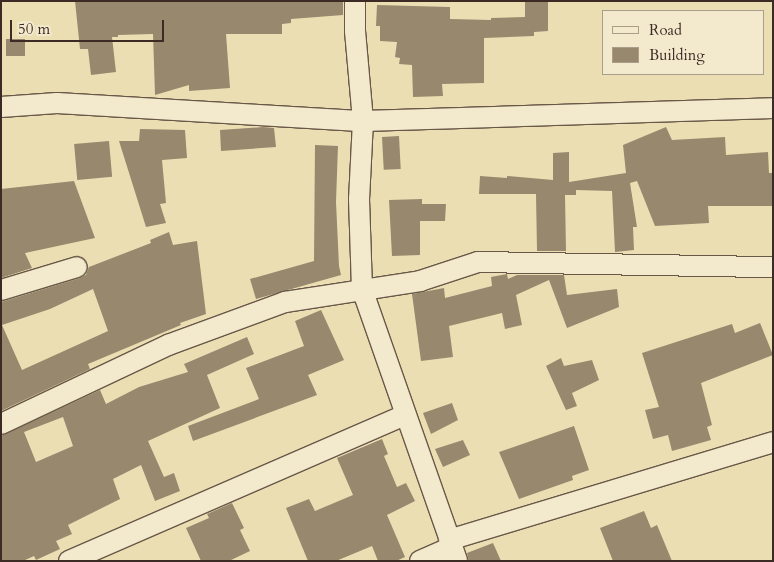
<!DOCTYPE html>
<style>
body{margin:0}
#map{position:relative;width:774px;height:562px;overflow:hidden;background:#ecdeb3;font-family:Cardo,serif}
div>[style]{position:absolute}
.building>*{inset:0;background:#98886e;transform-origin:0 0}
.roads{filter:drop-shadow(1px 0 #685848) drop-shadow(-1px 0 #685848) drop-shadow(0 1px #685848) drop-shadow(0 -1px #685848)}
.minor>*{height:20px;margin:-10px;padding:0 10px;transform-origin:10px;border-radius:10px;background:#f3eace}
span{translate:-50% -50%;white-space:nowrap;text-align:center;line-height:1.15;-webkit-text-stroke:4.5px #f3eace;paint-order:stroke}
.frame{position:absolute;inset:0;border:2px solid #3c2b24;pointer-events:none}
.legend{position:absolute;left:602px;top:10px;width:162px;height:65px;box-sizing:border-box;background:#f3eace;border:1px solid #aa9e8a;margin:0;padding:6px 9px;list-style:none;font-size:15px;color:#3c2b24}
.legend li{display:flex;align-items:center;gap:10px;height:25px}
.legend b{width:25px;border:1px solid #aa9e8a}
.scale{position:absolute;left:10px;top:20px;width:154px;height:22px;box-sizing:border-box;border:2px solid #3c2b24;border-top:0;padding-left:6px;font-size:15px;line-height:18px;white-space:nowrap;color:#3c2b24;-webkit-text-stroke:4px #f3eace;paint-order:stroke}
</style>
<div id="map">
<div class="building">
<i style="clip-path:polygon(75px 1px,343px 1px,343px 15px,291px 19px,291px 23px,282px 24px,282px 34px,226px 34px,230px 88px,189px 91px,189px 85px,155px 95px,153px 34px,118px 35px,118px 37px,112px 37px,116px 72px,91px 75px,88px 49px,80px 49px)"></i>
<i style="clip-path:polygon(525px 1px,548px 1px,548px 31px,534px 32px,534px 36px,484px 38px,484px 83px,442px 84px,443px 96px,413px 97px,412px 65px,399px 64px,400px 58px,395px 57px,397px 42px,380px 41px,380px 26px,376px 26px,377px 5px,450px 7px,450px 19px,491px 20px,491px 18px,525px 17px)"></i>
<i style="left:6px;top:39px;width:19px;height:17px"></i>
<i style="clip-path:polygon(263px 127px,274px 128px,276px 147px,221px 151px,220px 130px)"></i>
<i style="clip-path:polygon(666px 127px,672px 140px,725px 137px,726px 155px,768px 152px,769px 173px,773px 173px,773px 206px,708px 206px,709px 223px,655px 226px,637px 181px,630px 183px,637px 227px,633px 227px,634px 250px,615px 252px,612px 191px,576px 190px,576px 195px,565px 195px,566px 251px,537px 251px,536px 194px,479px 194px,480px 176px,507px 178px,507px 176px,553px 180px,553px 153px,569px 152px,569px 182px,626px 173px,623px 145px)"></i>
<i style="clip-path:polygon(140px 129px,185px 130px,187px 158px,162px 160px,166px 203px,160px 204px,166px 223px,146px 227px,119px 141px,139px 141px)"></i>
<i style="left:399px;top:136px;width:33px;height:17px;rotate:87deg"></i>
<i style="left:109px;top:141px;width:36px;height:35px;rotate:85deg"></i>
<i style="clip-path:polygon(315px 145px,338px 146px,336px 202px,339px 266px,341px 275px,256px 299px,250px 279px,314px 261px)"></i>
<i style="clip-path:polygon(74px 181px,95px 238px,25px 253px,32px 268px,1px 278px,1px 189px)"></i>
<i style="clip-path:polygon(422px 199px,422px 204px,446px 204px,445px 221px,420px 221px,420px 255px,392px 256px,389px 200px)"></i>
<i style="clip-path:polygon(evenodd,169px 232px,173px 245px,197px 241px,206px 314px,180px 323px,181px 325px,88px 364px,90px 369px,1px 411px,1px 302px,80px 278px,86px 275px,89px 267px,151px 243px,150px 240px,169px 232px,93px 289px,108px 331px,22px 370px,2px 325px,50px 309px,93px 289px)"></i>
<i style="clip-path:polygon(507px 274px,508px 279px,517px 275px,564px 275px,567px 295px,617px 289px,619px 307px,567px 328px,549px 280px,516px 295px,522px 325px,505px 329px,502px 313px,449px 326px,453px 357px,421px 361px,412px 294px,444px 288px,445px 298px,492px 286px,491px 277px)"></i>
<i style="clip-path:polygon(321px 310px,344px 360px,308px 375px,317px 395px,193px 441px,188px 426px,259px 399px,246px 368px,304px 346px,295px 321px)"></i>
<i style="clip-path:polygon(760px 323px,773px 355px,701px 383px,712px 425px,707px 427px,711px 440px,672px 451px,668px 435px,653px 439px,645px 410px,659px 407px,642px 353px,732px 324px,735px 333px)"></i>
<i style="clip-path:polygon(evenodd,247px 337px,254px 354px,207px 375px,220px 408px,148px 441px,164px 477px,174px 473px,180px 491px,155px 501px,141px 465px,113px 479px,120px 499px,68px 525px,72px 534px,56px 541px,60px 549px,36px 560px,34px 556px,23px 561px,1px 561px,1px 436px,100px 390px,106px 404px,139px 387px,188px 372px,184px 364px,247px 337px,63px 417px,73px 446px,36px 462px,24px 432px,63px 417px)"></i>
<i style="clip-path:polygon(561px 358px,564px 366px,592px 360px,599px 380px,572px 393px,577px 406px,566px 410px,546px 366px)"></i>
<i style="clip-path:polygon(452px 403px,458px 420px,431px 434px,423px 413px)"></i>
<i style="clip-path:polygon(574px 426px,589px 470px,572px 476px,573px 480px,519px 499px,499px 452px)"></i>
<i style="clip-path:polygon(382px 439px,388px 454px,384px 456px,397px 487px,406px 483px,415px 501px,387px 515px,405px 557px,396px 561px,378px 561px,372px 546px,336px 561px,308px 561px,286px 508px,309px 499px,315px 511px,353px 495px,337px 458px)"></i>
<i style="clip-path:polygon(463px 440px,470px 455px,443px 467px,435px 449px)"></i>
<i style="clip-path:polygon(232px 503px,244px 528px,240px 530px,250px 551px,229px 561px,201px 561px,186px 528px,209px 518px,207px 514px)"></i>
<i style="clip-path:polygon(644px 511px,651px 528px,657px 525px,672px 561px,613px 561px,600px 528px)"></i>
<i style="clip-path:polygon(493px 543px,501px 561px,469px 561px,467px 553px)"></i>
</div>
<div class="roads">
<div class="minor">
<i style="left:355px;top:1px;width:30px;rotate:90deg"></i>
<i style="left:355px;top:31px;width:90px;rotate:84.9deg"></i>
<i style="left:363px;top:121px;width:78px;rotate:92.9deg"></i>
<i style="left:359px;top:199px;width:90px;rotate:88.1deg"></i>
<i style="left:362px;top:289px;width:288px;rotate:70.7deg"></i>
<i style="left:1px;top:107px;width:56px;rotate:-4.1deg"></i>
<i style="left:57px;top:103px;width:307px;rotate:3.4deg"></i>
<i style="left:363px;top:121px;width:410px;rotate:-1.8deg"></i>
<i style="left:1px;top:290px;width:79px;rotate:-16.8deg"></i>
<i style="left:1px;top:424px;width:185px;rotate:-25.3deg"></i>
<i style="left:168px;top:345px;width:125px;rotate:-20.2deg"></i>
<i style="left:285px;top:302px;width:137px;rotate:-8.8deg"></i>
<i style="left:420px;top:281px;width:61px;rotate:-18.1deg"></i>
<i style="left:478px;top:262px;width:295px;rotate:1deg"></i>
<i style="left:449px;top:540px;width:338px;rotate:-16.8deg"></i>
<i style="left:69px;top:561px;width:366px;rotate:-23.5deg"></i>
<i style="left:420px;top:561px;width:35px;rotate:-24deg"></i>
</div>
</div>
<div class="frame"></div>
<ul class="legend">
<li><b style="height:6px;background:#f3eace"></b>Road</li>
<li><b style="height:14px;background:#98886e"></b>Building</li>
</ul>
<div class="scale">50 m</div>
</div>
